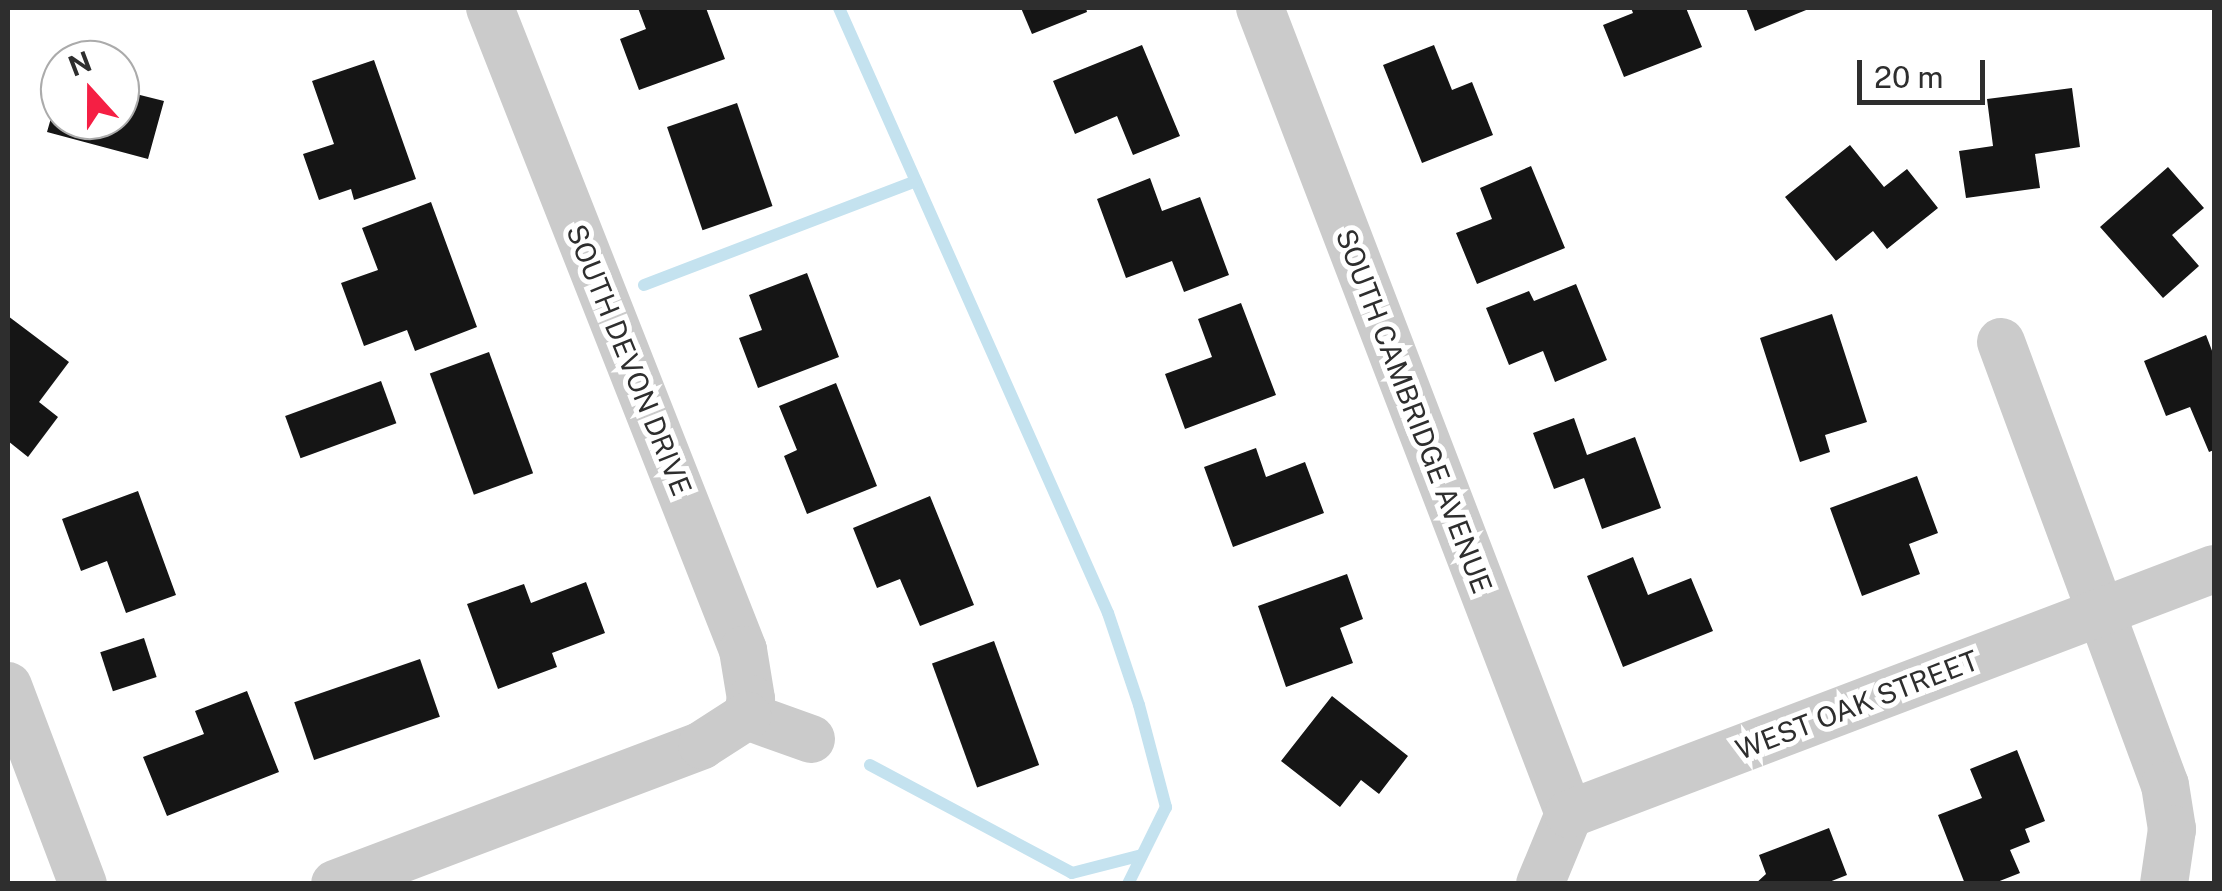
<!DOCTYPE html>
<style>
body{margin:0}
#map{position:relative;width:2222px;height:891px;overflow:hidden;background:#fff;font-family:"Public Sans",sans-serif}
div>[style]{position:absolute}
.stream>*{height:12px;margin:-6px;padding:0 6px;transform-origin:6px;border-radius:6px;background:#c4e2ef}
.building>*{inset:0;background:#151515;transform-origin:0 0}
.street>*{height:48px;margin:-24px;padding:0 24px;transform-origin:24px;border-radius:24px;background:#cbcbcb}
span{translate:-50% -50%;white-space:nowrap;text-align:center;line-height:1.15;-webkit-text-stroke:10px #fff;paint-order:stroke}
.street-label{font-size:28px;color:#2e2e2e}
.frame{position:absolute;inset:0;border:10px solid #2e2e2e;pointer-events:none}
.north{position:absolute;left:40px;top:40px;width:100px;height:100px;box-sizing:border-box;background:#fff;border:2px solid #ababab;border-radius:50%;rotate:339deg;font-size:28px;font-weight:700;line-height:40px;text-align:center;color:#2e2e2e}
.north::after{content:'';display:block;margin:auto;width:35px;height:45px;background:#f51f44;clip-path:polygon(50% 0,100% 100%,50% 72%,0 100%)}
.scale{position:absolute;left:1857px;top:60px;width:128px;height:45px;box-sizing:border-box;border:5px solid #2e2e2e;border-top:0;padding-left:12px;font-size:30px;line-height:35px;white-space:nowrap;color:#2e2e2e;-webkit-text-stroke:8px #fff;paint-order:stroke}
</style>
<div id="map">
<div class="stream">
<i style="left:839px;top:8px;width:662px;rotate:66.03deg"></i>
<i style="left:1108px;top:613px;width:97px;rotate:71.4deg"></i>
<i style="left:1139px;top:705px;width:106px;rotate:75.2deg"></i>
<i style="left:1166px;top:807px;width:86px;rotate:116.3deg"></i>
<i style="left:644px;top:285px;width:291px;rotate:-20.9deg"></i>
<i style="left:870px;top:765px;width:229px;rotate:28.1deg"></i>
<i style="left:1072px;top:873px;width:72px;rotate:-14.4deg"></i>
</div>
<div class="building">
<i style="clip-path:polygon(638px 8px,706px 8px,725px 59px,639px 90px,620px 39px,646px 29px)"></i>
<i style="clip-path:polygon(1021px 8px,1086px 8px,1087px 12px,1032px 34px)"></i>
<i style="clip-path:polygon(1631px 8px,1686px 8px,1702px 47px,1624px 77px,1603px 25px,1633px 13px)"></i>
<i style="clip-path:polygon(1746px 8px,1811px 8px,1755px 31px)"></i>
<i style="clip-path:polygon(1142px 45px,1180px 136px,1133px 155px,1117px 116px,1075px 134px,1053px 81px)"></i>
<i style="clip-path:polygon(1434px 45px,1452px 90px,1472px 82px,1493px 135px,1422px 163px,1383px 65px)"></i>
<i style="clip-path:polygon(374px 60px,416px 179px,354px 200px,351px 189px,319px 200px,303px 154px,334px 144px,312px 81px)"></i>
<i style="clip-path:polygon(2072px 88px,2080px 147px,2035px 154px,2040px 188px,1966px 198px,1959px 151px,1993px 146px,1987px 99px)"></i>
<i style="clip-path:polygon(59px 90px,60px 120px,120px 120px,120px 90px,164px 101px,148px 159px,47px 132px)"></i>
<i style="left:737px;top:103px;width:109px;height:74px;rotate:71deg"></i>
<i style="clip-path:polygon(1850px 145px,1884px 187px,1907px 169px,1938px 208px,1887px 249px,1873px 231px,1836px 261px,1785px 197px)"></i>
<i style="clip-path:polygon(1531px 166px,1565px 248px,1477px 284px,1456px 233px,1492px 219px,1480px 188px)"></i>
<i style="clip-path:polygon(2168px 167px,2204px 208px,2172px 235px,2199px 266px,2163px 298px,2100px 227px)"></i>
<i style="clip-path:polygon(1150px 178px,1162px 211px,1200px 197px,1229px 275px,1184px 292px,1172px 261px,1126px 278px,1097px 199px)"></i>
<i style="clip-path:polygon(431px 202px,477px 327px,415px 351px,407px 330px,364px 346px,341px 283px,378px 270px,362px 228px)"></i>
<i style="clip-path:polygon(807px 273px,839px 357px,758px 388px,739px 338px,762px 330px,749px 295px)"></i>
<i style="clip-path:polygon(1576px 284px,1607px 360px,1555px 382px,1543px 351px,1509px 365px,1486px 308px,1529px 291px,1534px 301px)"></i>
<i style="clip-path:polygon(1241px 303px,1276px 395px,1185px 429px,1165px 374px,1212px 357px,1198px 319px)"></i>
<i style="clip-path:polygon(1832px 314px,1867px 422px,1825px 435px,1830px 452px,1800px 462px,1760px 338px)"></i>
<i style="clip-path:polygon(8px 316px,69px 362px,39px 402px,58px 417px,28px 457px,8px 441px)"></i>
<i style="clip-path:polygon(2206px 335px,2214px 356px,2214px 450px,2209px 452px,2190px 407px,2166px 416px,2144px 361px)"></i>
<i style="left:489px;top:352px;width:129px;height:63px;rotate:70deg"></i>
<i style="left:381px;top:381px;width:45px;height:102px;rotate:70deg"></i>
<i style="clip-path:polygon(836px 383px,877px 486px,807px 514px,784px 456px,797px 450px,779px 406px)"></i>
<i style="clip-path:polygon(1574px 418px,1587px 455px,1635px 437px,1661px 508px,1602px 529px,1584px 478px,1554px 489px,1533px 433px)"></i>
<i style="clip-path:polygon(1256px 448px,1266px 477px,1305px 462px,1324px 513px,1233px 547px,1204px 467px)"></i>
<i style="clip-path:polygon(1917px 476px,1938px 533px,1909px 544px,1920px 574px,1862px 596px,1830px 508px)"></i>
<i style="clip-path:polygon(138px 491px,176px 595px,126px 613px,107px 561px,81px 571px,62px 519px)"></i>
<i style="clip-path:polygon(930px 496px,974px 605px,920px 626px,900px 579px,877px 588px,853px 528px)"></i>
<i style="clip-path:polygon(1633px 557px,1648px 595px,1691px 578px,1713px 631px,1623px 667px,1587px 576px)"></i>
<i style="clip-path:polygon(1347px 574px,1363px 619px,1340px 628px,1353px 663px,1286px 687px,1258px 606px)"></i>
<i style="clip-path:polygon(586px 582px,605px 633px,552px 653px,557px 667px,498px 689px,467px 604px,524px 584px,531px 603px)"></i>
<i style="left:144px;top:638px;width:41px;height:46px;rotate:72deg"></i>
<i style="left:994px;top:641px;width:132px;height:66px;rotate:70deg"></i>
<i style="left:420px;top:659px;width:61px;height:133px;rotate:71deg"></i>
<i style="clip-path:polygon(247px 691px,279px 772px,167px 816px,143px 757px,204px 734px,195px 711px)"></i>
<i style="clip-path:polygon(1332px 696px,1408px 756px,1379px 794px,1361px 780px,1340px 807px,1281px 761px)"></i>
<i style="clip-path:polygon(2017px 750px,2045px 821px,2025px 829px,2030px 842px,2010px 850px,2020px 873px,1992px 884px,1965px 884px,1938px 815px,1982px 798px,1970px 769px)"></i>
<i style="clip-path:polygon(1829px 828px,1847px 875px,1824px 884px,1755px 884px,1766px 874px,1759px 855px)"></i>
</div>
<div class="street">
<i style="left:490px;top:8px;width:690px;rotate:68.49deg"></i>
<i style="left:743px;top:650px;width:50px;rotate:80.7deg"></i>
<i style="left:751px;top:699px;width:17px;rotate:103deg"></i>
<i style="left:1260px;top:8px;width:863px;rotate:69.02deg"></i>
<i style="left:2001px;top:342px;width:472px;rotate:69.7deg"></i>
<i style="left:2165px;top:785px;width:45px;rotate:81deg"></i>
<i style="left:2172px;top:829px;width:56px;rotate:98.3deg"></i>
<i style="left:8px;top:686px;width:212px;rotate:69.3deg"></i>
<i style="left:747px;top:716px;width:68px;rotate:19.8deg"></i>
<i style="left:335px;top:884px;width:392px;rotate:-20.7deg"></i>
<i style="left:702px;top:745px;width:54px;rotate:-32.8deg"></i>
<i style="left:1540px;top:884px;width:76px;rotate:-67.5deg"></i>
<i style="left:1569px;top:814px;width:690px;rotate:-20.8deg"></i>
</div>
<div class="street-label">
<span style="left:629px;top:360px;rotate:68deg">SOUTH DEVON DRIVE</span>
<span style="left:1414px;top:411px;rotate:69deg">SOUTH CAMBRIDGE AVENUE</span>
<span style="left:1857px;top:705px;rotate:-21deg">WEST OAK STREET</span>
</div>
<div class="frame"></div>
<div class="north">N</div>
<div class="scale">20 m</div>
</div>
